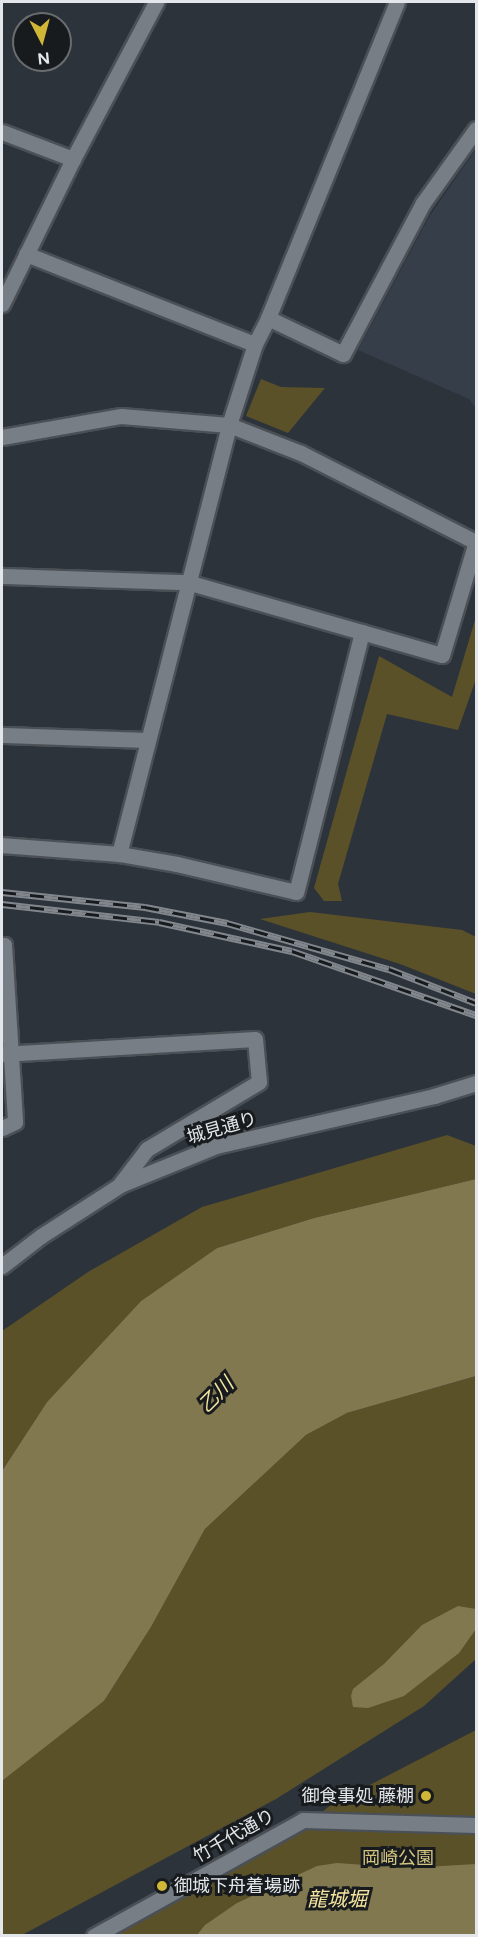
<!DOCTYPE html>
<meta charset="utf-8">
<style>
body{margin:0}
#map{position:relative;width:478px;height:1937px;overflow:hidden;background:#2d333a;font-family:Figtree,"Noto Sans JP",sans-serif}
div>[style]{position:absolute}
.built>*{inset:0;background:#353e49}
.green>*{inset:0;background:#5a5129}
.water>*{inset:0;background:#81784f}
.roads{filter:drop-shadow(2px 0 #4b5056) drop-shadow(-2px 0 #4b5056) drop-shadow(0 2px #4b5056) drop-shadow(0 -2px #4b5056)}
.street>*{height:15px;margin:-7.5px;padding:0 7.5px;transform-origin:7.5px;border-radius:7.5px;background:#777e85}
.rail>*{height:7px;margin-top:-3.5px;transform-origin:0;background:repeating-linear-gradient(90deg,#181b1e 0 14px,#82878d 0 28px);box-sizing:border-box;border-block:2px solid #82878d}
.dots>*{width:16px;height:16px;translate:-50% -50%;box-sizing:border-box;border:3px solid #181b1e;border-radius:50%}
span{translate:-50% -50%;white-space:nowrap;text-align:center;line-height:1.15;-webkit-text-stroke:6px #181b1e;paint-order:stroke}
.street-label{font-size:18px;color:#e3e7eb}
.poi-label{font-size:18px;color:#e3e7eb}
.right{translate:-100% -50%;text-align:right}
.left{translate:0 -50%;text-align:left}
.park-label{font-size:18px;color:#d3c480}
.water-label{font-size:20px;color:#f3e49f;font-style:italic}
.frame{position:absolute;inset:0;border:3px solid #e3e7eb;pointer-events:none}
.north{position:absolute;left:12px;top:12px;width:60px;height:60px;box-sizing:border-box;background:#181b1e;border:2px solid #696d70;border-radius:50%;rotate:174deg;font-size:16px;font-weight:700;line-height:24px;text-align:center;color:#e3e7eb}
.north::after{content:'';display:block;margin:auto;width:21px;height:27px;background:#d1b736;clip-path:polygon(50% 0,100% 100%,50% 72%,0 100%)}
</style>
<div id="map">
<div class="built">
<i style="clip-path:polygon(476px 149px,476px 408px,469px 399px,358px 350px,429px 217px)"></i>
</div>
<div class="green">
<i style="clip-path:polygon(261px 379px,281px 387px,325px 388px,288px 433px,246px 416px)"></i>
<i style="clip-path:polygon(475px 620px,476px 679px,458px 730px,387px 714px,338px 884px,342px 901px,324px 901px,314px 888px,379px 656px,452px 697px)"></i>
<i style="clip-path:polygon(310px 912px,462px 930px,476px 937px,476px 994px,400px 964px,260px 919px)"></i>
<i style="clip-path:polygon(447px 1135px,476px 1146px,476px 1179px,314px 1218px,217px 1248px,141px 1301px,47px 1402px,2px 1471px,2px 1331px,88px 1272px,202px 1207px)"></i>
<i style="clip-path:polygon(476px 1376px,476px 1659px,424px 1706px,276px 1799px,22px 1935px,2px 1936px,2px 1781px,104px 1701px,151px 1627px,205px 1529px,306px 1435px,347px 1413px)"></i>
<i style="clip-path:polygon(476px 1730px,476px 1935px,115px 1936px,159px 1904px,303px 1827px,331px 1805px)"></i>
</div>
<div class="water">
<i style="clip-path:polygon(476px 1179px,476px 1376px,347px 1413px,306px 1435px,205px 1529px,151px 1627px,104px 1701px,2px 1781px,2px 1471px,47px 1402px,141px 1301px,217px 1248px,314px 1218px)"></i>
<i style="clip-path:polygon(458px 1606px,476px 1609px,476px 1629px,459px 1653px,404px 1696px,368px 1708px,353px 1707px,351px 1696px,353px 1689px,384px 1664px,422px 1625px)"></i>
<i style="clip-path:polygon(337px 1863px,408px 1868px,476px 1864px,476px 1935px,197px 1935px,205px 1925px,237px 1903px,317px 1866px)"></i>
</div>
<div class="roads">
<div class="street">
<i style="left:2px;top:132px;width:76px;rotate:20.8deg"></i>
<i style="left:26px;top:254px;width:246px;rotate:21.5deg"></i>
<i style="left:2px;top:304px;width:161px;rotate:-63.9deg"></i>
<i style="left:73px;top:159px;width:178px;rotate:-62.1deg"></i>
<i style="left:268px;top:318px;width:83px;rotate:25.6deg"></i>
<i style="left:343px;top:354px;width:171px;rotate:-62.1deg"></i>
<i style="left:423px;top:203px;width:91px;rotate:-54.4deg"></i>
<i style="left:2px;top:437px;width:121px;rotate:-10deg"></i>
<i style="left:121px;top:416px;width:108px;rotate:4.8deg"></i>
<i style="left:229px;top:425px;width:77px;rotate:21.3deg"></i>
<i style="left:301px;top:453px;width:196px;rotate:27deg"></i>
<i style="left:2px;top:576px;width:185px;rotate:1.9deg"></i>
<i style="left:187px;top:582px;width:265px;rotate:16deg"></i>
<i style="left:442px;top:655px;width:118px;rotate:-73.3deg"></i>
<i style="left:362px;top:632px;width:268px;rotate:104.2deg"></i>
<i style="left:296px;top:892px;width:122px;rotate:-166.8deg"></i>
<i style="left:177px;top:864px;width:59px;rotate:-170.2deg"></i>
<i style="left:119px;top:854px;width:443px;rotate:-75.6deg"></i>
<i style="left:229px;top:425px;width:85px;rotate:-72.2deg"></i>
<i style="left:255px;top:344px;width:29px;rotate:-63deg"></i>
<i style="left:268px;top:318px;width:341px;rotate:-67.8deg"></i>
<i style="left:2px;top:735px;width:144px;rotate:2deg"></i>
<i style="left:2px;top:845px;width:117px;rotate:4.4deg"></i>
<i style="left:2px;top:945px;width:2px"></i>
<i style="left:4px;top:945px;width:177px;rotate:86.4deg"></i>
<i style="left:15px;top:1122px;width:14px;rotate:155deg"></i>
<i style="left:2px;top:1054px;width:253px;rotate:-3.4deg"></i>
<i style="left:255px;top:1039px;width:43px;rotate:84.7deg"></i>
<i style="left:259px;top:1082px;width:131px;rotate:149.1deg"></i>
<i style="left:147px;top:1149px;width:43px;rotate:127.4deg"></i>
<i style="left:2px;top:1266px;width:49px;rotate:-37.6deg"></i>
<i style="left:41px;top:1236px;width:94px;rotate:-32.8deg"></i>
<i style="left:120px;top:1185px;width:104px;rotate:-22.1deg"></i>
<i style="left:216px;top:1146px;width:224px;rotate:-12.9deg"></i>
<i style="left:434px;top:1096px;width:44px;rotate:-17.2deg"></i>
<i style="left:94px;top:1936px;width:239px;rotate:-29deg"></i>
<i style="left:303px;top:1820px;width:173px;rotate:1.7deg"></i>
</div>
</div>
<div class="rail">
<i style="left:2px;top:892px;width:144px;rotate:6deg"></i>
<i style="left:145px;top:907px;width:84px;rotate:11deg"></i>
<i style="left:227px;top:923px;width:168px;rotate:15.9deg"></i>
<i style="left:389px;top:969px;width:93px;rotate:21.3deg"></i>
<i style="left:2px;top:904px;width:158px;rotate:6.5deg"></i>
<i style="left:159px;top:922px;width:136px;rotate:12.3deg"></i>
<i style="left:292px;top:951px;width:195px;rotate:19.2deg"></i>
</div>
<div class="dots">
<i style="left:426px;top:1796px;background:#d1b736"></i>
<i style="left:162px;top:1886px;background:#d1b736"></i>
</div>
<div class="street-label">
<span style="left:222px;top:1128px;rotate:-16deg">城見通り</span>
<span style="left:234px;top:1836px;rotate:-29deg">竹千代通り</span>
</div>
<div class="poi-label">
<span class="right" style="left:414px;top:1796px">御食事処 藤棚</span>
<span class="left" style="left:174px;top:1886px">御城下舟着場跡</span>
</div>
<div class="park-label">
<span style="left:398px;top:1858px">岡崎公園</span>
</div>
<div class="water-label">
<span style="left:216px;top:1395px;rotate:-45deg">乙川</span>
<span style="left:337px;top:1899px">龍城堀</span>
</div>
<div class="frame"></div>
<div class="north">N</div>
</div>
